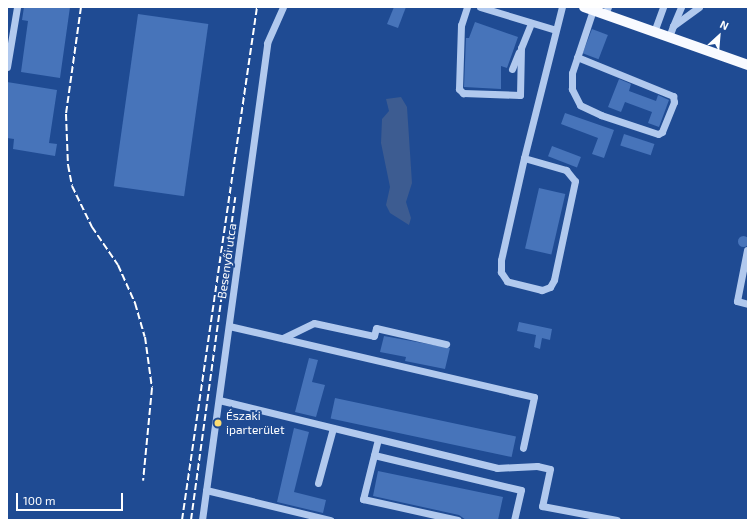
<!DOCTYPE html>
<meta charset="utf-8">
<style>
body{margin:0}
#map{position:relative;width:755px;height:527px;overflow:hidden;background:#1f4b93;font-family:"Exo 2",sans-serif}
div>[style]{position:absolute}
.water>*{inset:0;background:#3d5c91}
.building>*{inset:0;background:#4774ba;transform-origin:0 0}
.round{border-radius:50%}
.minor>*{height:7px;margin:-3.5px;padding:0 3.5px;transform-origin:3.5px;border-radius:3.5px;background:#b1c9ee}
.major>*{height:10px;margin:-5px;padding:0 5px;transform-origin:5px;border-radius:5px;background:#f8faff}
.rail>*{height:2px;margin-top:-1px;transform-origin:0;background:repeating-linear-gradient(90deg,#fff 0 7px,transparent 0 10px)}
.dots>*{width:11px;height:11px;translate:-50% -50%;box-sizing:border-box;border:2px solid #1f4b93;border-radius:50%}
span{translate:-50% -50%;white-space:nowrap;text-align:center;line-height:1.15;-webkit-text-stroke:4px #1f4b93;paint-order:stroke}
.street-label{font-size:12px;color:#fff}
.poi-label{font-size:12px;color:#fff}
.left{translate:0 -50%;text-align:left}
.frame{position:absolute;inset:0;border:8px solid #fff;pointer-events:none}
.north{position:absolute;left:699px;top:16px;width:40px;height:40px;-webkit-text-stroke:3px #1f4b93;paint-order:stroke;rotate:26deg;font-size:11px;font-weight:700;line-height:16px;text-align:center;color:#fff}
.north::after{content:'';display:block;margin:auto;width:14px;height:18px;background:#fff;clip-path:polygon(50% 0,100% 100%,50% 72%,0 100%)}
.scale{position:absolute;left:16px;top:493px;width:107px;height:18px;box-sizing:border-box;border:2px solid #fff;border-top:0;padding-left:5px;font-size:12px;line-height:14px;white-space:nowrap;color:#fff;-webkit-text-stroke:3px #1f4b93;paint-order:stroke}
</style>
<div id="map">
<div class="water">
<i style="clip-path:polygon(401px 97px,407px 107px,412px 183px,406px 202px,411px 218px,409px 225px,390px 213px,386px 205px,390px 187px,381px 143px,382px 119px,389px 111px,386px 99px)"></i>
</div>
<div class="building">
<i style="clip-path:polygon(24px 7px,70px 7px,60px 78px,21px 72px,28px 21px,22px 20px)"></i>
<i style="clip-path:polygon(394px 7px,406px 7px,398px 28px,387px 24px)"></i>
<i style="left:138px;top:14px;width:71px;height:174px;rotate:8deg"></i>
<i style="clip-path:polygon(475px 22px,518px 37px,507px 68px,501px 66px,501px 89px,464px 87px,466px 38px,469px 38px)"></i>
<i style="left:592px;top:29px;width:17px;height:26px;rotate:21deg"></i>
<i style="clip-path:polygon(619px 79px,631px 84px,629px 91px,656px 101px,658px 95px,669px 100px,659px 127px,648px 123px,652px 112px,625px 102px,621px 112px,608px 107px)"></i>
<i style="clip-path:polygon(7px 82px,57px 90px,49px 143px,57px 144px,55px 156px,13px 149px,14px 139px,7px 138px)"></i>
<i style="clip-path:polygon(565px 113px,614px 130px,604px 158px,592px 154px,598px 138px,561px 124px)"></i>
<i style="left:624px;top:134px;width:32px;height:12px;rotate:18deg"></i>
<i style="left:552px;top:146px;width:31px;height:11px;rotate:21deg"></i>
<i style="left:539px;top:188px;width:27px;height:62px;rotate:13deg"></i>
<i class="round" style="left:737.5px;top:235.5px;width:11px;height:11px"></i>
<i style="clip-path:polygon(519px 322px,552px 329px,550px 340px,542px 338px,540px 349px,534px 347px,536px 335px,517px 331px)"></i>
<i style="clip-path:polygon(384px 336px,450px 348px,445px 369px,405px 361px,406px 357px,380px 352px)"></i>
<i style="clip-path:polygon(309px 358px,318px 360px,312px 382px,325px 385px,316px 417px,295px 412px)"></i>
<i style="left:335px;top:398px;width:185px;height:21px;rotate:12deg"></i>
<i style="clip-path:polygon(294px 428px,309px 432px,294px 492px,326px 500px,323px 513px,277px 502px)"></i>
<i style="clip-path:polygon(378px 471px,503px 497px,498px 520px,466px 520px,459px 515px,373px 496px)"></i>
</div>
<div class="minor">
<i style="left:467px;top:7px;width:19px;rotate:108deg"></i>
<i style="left:461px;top:25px;width:64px;rotate:91.8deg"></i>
<i style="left:459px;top:89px;width:6px;rotate:45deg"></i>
<i style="left:463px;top:93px;width:57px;rotate:2deg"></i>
<i style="left:520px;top:95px;width:47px;rotate:-88.8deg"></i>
<i style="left:521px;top:48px;width:27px;rotate:-68deg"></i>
<i style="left:480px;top:7px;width:79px;rotate:16.8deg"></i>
<i style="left:605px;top:14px;width:8px;rotate:-67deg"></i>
<i style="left:673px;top:26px;width:21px;rotate:-67deg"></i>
<i style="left:654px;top:32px;width:27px;rotate:-70deg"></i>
<i style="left:669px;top:37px;width:12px;rotate:-70deg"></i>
<i style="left:673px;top:26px;width:32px;rotate:-36deg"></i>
<i style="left:577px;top:57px;width:104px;rotate:22.1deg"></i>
<i style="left:673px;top:96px;width:6px;rotate:81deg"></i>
<i style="left:674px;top:102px;width:32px;rotate:112deg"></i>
<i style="left:662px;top:132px;width:4px;rotate:153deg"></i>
<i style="left:658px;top:134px;width:60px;rotate:-161.6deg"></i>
<i style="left:601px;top:115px;width:23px;rotate:-155deg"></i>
<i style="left:580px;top:105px;width:18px;rotate:-117deg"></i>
<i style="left:572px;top:89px;width:16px;rotate:-90deg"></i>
<i style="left:572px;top:73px;width:66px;rotate:-71.6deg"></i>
<i style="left:7px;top:67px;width:61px;rotate:-80.5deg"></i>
<i style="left:512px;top:69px;width:18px;rotate:-68deg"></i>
<i style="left:524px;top:158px;width:44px;rotate:15.9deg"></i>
<i style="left:566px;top:170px;width:14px;rotate:51deg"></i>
<i style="left:575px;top:181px;width:101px;rotate:102deg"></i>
<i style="left:554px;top:280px;width:8px;rotate:120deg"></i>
<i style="left:550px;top:287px;width:9px;rotate:159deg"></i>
<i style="left:542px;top:290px;width:36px;rotate:-166deg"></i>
<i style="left:507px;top:281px;width:11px;rotate:-124deg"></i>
<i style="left:501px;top:272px;width:12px;rotate:-90deg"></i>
<i style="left:501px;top:260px;width:105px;rotate:-77.3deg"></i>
<i style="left:524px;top:158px;width:156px;rotate:-75.9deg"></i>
<i style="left:747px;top:250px;width:52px;rotate:101.1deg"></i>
<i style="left:737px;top:301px;width:11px;rotate:15deg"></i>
<i style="left:229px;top:326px;width:313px;rotate:13.1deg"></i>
<i style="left:534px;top:397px;width:52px;rotate:102.2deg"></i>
<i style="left:283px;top:338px;width:34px;rotate:-26deg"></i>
<i style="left:314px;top:323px;width:61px;rotate:12.2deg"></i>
<i style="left:374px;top:336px;width:8px;rotate:-76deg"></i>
<i style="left:376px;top:328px;width:72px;rotate:12.9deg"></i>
<i style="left:219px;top:400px;width:286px;rotate:13.7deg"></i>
<i style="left:497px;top:468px;width:40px;rotate:-2.9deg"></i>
<i style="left:537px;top:466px;width:13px;rotate:13deg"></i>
<i style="left:550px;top:469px;width:38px;rotate:102deg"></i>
<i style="left:542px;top:506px;width:76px;rotate:10.6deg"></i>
<i style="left:378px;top:439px;width:62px;rotate:104deg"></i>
<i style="left:363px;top:499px;width:97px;rotate:12.5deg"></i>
<i style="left:374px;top:455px;width:151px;rotate:13.4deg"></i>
<i style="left:521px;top:490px;width:31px;rotate:103deg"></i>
<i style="left:318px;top:483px;width:57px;rotate:-74.7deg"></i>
<i style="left:206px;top:490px;width:128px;rotate:13.6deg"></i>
<i style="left:202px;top:520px;width:481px;rotate:-82.2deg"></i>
<i style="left:267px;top:43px;width:39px;rotate:-66deg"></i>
</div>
<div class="major">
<i style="left:584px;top:7px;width:174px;rotate:19.5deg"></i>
</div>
<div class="rail">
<i style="left:81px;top:7px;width:108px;rotate:98deg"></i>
<i style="left:66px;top:114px;width:51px;rotate:87.8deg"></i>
<i style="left:68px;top:165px;width:21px;rotate:79deg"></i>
<i style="left:72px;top:186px;width:46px;rotate:64deg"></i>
<i style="left:92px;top:227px;width:46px;rotate:55.6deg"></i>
<i style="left:118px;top:265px;width:42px;rotate:65.9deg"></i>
<i style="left:135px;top:303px;width:35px;rotate:74deg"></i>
<i style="left:145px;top:337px;width:51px;rotate:82.2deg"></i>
<i style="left:152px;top:388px;width:93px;rotate:95.5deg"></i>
<i style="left:182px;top:520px;width:518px;rotate:-81.68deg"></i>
<i style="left:191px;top:520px;width:326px;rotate:-82.2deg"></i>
</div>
<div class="dots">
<i style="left:218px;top:423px;background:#fcdc71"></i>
</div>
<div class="street-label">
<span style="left:227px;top:261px;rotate:-82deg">Besenyői utca</span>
</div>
<div class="poi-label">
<span class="left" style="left:226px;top:423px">Északi<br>iparterület</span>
</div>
<div class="frame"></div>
<div class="north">N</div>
<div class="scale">100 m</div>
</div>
